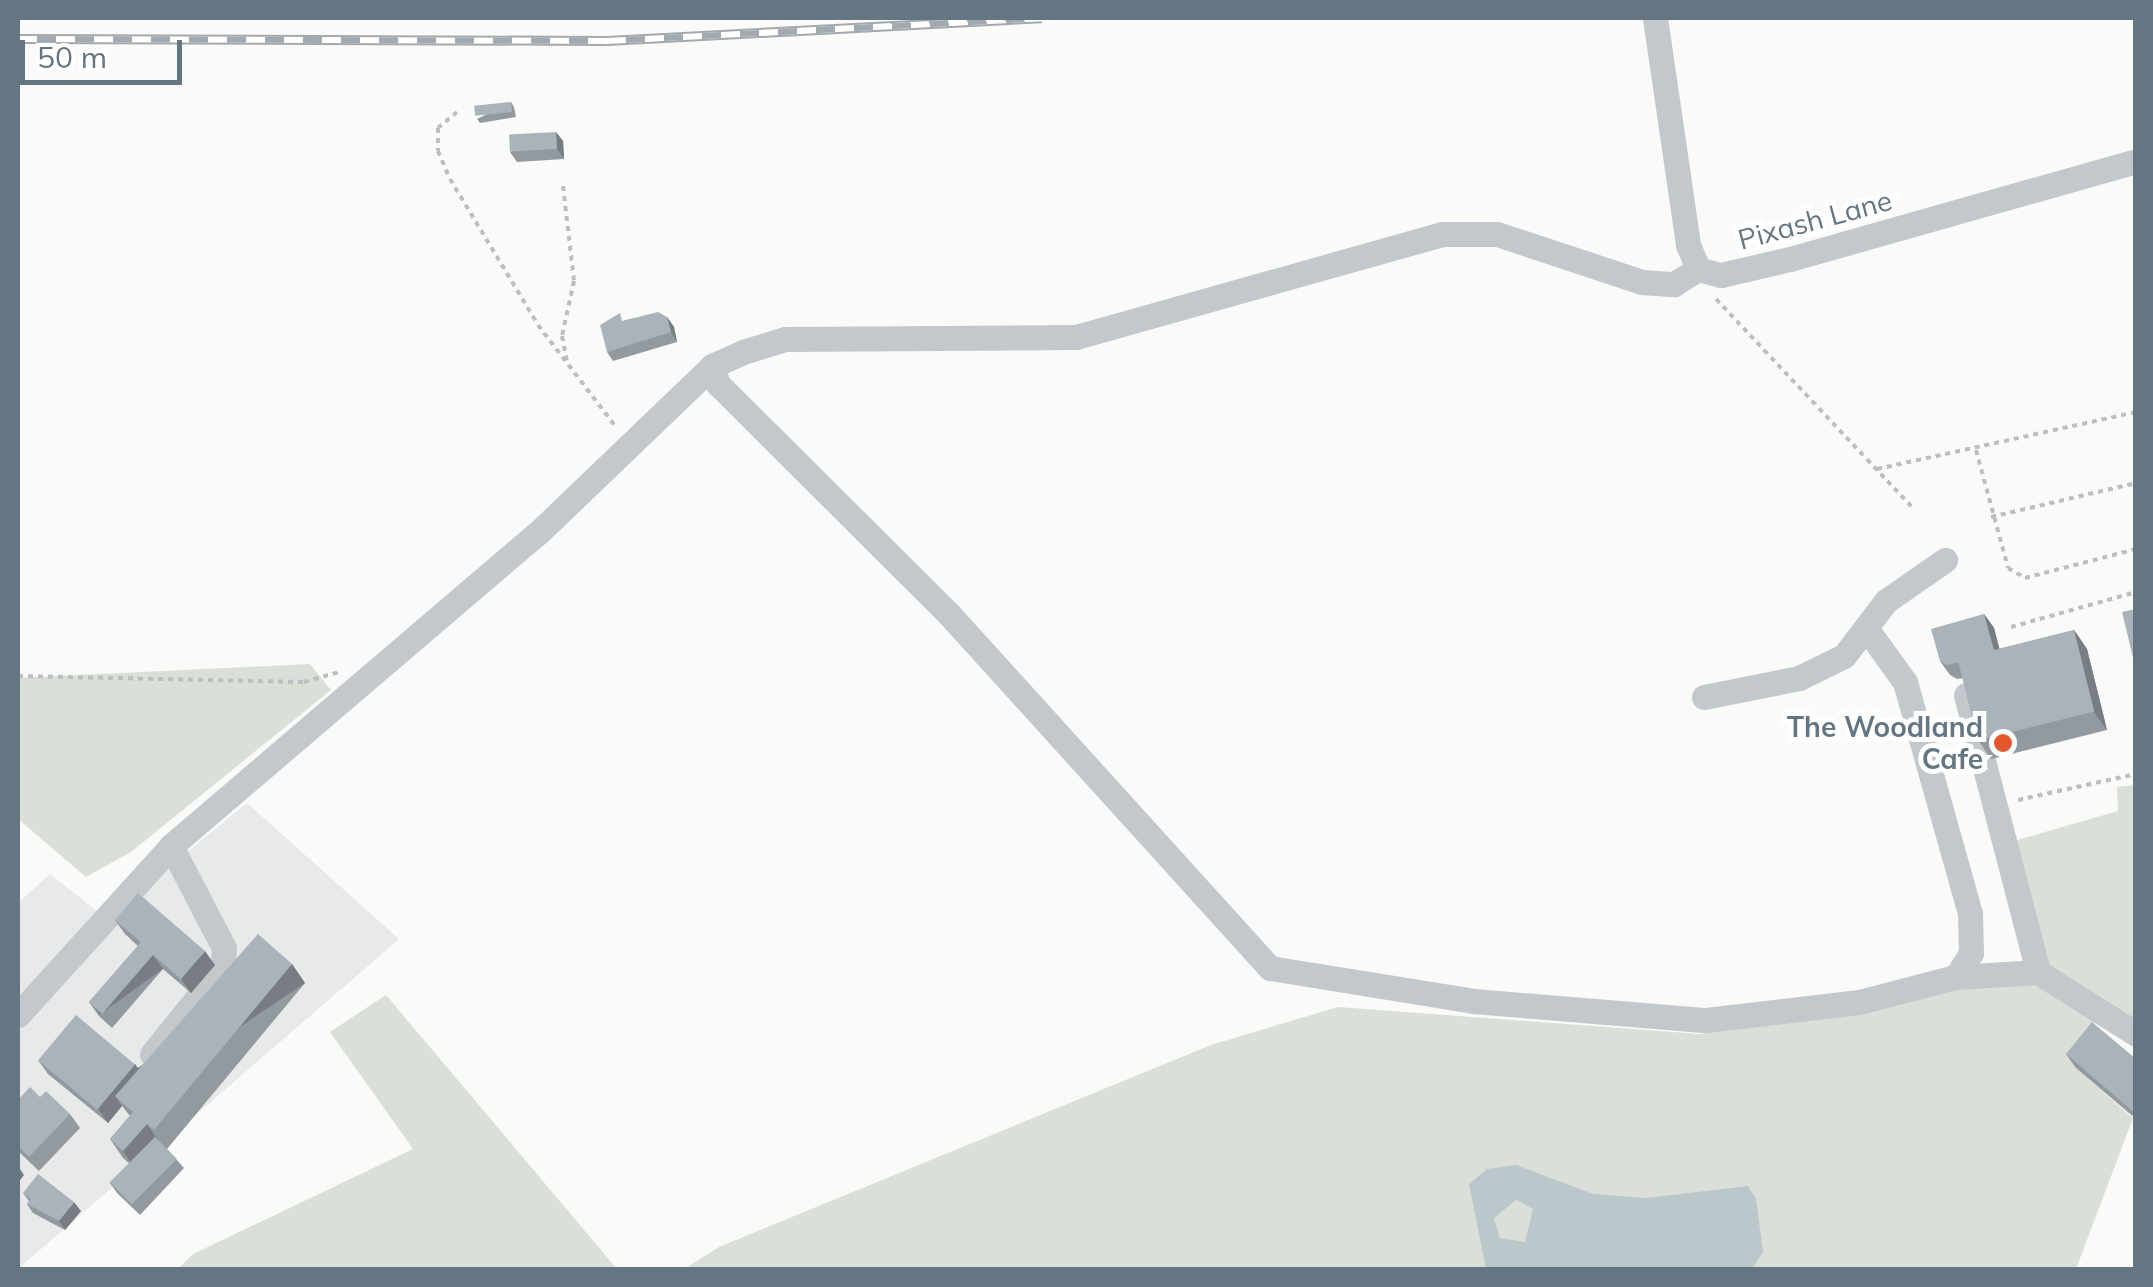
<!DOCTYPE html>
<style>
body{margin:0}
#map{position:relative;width:2153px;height:1287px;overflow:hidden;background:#fafaf8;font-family:Mulish,sans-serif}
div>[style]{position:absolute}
.built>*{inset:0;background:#e8e9e9}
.green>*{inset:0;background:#dadfd7}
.water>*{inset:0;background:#bbc7cb}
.path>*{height:4px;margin-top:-2px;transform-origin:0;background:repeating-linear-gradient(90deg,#bbbfc2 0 5px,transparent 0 10px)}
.minor>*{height:25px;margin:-12.5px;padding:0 12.5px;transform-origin:12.5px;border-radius:12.5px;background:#c3c8cc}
.rail>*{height:10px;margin-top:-5px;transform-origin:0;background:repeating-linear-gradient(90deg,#fff 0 19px,#a2aab0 0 38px);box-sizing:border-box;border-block:2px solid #a2aab0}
.wall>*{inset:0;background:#929a9f}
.shaded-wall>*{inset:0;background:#777d82;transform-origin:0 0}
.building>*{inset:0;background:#aab3b9;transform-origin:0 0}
.dots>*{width:28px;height:28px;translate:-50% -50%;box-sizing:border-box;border:5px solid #fff;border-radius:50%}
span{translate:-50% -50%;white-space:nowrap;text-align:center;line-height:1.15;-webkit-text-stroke:10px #fff;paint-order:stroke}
.street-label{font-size:28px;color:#657683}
.poi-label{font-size:28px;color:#657683;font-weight:700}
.right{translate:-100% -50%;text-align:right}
.frame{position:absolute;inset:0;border:20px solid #657683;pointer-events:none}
.scale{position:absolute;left:20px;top:40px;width:162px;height:45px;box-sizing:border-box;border:5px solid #657683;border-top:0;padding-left:12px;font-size:30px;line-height:35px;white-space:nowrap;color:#657683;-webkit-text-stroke:8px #fff;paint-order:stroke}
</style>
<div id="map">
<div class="built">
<i style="clip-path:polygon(247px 803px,399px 939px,18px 1269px,18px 903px,50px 874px,106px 918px)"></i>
</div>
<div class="green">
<i style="clip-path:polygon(310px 664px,331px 690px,131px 852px,86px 877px,18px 819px,18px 678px)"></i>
<i style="clip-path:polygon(2135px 785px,2135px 1026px,2096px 1019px,2076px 1068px,2133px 1118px,2076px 1269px,683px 1270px,719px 1247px,1211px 1045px,1338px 1007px,1700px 1034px,2038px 972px,2014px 841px,2118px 811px,2117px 787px)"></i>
<i style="clip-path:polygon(386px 995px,617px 1269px,178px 1269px,193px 1254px,413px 1149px,330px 1032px)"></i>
</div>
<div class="water">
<i style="clip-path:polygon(evenodd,1516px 1165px,1593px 1194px,1646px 1198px,1748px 1186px,1756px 1199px,1763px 1252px,1752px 1269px,1486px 1269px,1469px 1184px,1487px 1169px,1516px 1165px,1516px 1200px,1533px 1209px,1525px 1242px,1500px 1238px,1494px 1218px,1516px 1200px)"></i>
</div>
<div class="path">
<i style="left:457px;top:112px;width:25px;rotate:140deg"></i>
<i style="left:438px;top:128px;width:23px;rotate:90deg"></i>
<i style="left:438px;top:151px;width:30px;rotate:67deg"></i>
<i style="left:450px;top:179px;width:170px;rotate:58.9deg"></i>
<i style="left:538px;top:325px;width:128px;rotate:52.6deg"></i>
<i style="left:563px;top:186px;width:96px;rotate:83.4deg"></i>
<i style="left:574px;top:281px;width:56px;rotate:102.3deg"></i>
<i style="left:562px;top:336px;width:25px;rotate:79deg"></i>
<i style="left:1716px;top:299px;width:286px;rotate:46.7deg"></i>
<i style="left:1976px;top:450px;width:122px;rotate:74.8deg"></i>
<i style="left:2008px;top:568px;width:20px;rotate:30deg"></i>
<i style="left:2025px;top:578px;width:115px;rotate:-14.6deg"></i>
<i style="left:1877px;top:469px;width:265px;rotate:-12.4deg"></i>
<i style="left:1991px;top:517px;width:149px;rotate:-13.2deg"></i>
<i style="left:2011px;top:627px;width:130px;rotate:-15.6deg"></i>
<i style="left:18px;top:676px;width:286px;rotate:1.2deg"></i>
<i style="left:304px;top:682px;width:37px;rotate:-16deg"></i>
<i style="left:2018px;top:800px;width:121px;rotate:-12.4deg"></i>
</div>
<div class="minor">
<i style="left:1655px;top:18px;width:229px;rotate:81.7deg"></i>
<i style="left:1688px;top:245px;width:26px;rotate:67deg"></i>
<i style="left:1698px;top:269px;width:24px;rotate:15deg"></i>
<i style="left:1721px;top:275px;width:71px;rotate:-13.1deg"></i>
<i style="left:1790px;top:259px;width:360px;rotate:-15.8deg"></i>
<i style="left:712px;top:366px;width:19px;rotate:72deg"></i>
<i style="left:718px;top:384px;width:325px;rotate:44.9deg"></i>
<i style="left:948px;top:613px;width:479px;rotate:47.8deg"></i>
<i style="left:1270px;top:968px;width:206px;rotate:9.2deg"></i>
<i style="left:1473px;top:1001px;width:234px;rotate:4.7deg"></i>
<i style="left:1706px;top:1020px;width:154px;rotate:-6.7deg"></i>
<i style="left:1859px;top:1002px;width:100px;rotate:-14.5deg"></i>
<i style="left:1956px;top:977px;width:82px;rotate:-3.5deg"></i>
<i style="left:2038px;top:972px;width:116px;rotate:32.3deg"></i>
<i style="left:1866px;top:628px;width:67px;rotate:54.2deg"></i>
<i style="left:1905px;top:682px;width:240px;rotate:74.3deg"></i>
<i style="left:1970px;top:913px;width:40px;rotate:88.6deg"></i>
<i style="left:1971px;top:953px;width:28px;rotate:122deg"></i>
<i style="left:1966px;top:695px;width:286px;rotate:75.4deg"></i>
<i style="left:1704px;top:697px;width:97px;rotate:-11.3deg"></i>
<i style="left:1799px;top:678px;width:50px;rotate:-26.1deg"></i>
<i style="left:1844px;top:656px;width:69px;rotate:-52.6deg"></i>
<i style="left:1886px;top:601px;width:72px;rotate:-34.8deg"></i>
<i style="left:18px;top:1015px;width:228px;rotate:-47.8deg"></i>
<i style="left:171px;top:846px;width:482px;rotate:-40.5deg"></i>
<i style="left:538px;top:533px;width:241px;rotate:-43.8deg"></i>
<i style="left:712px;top:366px;width:34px;rotate:-24deg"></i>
<i style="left:743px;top:352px;width:44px;rotate:-17.2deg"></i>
<i style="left:785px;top:339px;width:291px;rotate:-0.4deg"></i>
<i style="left:1076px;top:337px;width:381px;rotate:-15.7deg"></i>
<i style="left:1443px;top:234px;width:54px"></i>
<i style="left:1497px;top:234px;width:153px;rotate:18.3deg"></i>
<i style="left:1642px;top:282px;width:32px;rotate:4deg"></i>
<i style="left:1674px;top:284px;width:28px;rotate:-32deg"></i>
<i style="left:152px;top:1054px;width:113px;rotate:-51.1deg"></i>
<i style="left:223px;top:966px;width:18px;rotate:-87deg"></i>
<i style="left:224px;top:948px;width:115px;rotate:-117.5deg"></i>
</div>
<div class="rail">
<i style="left:18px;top:39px;width:589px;rotate:0.19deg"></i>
<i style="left:607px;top:41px;width:435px;rotate:-3deg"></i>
</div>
<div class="wall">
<i style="clip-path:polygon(511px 102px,514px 107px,516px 117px,480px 123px,477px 119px)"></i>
<i style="clip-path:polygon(556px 132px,563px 141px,564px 159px,517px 162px,510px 152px)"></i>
<i style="clip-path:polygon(667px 317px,674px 327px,677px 342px,613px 361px,607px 352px,625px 320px)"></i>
<i style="clip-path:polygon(1984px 614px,1994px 628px,1999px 649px,2074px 630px,2087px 649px,2107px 730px,1991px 759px,1978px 740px,1963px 678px,1957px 679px,1950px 675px,1940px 661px)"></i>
<i style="clip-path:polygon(115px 920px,215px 965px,191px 993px,163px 969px,112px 1028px,99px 1016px,89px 1002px,138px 946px,125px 934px)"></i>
<i style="clip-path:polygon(292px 964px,305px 983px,167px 1149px,184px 1168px,140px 1215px,117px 1193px,110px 1183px,130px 1164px,123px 1158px,110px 1139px,130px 1116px,122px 1106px,108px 1123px,48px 1074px,38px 1060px,135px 1064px,138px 1069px)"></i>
<i style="clip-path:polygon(2066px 1054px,2136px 1059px,2136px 1119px,2076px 1068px)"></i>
<i style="clip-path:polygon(40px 1097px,70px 1114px,80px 1128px,39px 1171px,18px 1151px,18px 1100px)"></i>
<i style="clip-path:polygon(23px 1193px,81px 1211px,65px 1230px,33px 1213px,27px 1204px,29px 1201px)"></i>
</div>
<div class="shaded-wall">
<i style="clip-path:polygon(556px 132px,563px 141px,564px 159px,557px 149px)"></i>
<i style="clip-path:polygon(667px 317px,674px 327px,677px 342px,671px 332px)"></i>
<i style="clip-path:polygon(1984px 614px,1994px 628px,2004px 666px,1994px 652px)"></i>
<i style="clip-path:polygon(2074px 630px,2087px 649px,2107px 730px,2094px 712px)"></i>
<i style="clip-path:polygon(205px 951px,215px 965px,191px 993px,181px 979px)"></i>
<i style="left:153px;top:955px;width:17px;height:78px;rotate:54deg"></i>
<i style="left:292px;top:964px;width:23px;height:216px;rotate:56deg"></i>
<i style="clip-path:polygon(135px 1064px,145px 1078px,115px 1096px,122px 1106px,108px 1123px,98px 1109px)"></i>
<i style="clip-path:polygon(147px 1124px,160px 1143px,136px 1170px,123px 1151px)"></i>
<i style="clip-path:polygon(18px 1166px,24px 1175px,18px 1183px)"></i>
<i style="clip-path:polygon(74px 1202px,81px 1211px,65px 1230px,59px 1221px)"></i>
</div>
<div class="building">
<i style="left:511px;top:102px;width:10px;height:37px;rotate:84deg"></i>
<i style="left:556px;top:132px;width:17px;height:47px;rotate:87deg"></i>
<i style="clip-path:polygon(658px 312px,667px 317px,671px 332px,607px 352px,600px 325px,620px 313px,622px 321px)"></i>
<i style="clip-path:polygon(2136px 609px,2136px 670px,2122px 612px)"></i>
<i style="clip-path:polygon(1984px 614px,1994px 650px,1958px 659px,1959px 662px,1947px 665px,1940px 661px,1931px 629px)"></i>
<i style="left:2074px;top:630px;width:84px;height:120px;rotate:76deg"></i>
<i style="clip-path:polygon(138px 893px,205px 951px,181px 979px,153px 955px,102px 1014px,89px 1002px,141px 942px,115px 920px)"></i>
<i style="clip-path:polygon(258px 934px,292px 964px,154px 1130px,147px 1124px,123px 1151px,110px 1139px,133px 1112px,115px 1096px)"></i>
<i style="left:76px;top:1015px;width:77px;height:59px;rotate:40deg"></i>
<i style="clip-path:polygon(2092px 1022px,2136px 1059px,2136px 1114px,2066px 1054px)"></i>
<i style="clip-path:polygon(30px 1087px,40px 1097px,46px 1091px,70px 1114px,29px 1157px,18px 1146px,18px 1100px)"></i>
<i style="left:155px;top:1137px;width:31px;height:64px;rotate:45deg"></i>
<i style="clip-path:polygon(38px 1174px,74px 1202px,59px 1221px,27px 1204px,31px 1199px,23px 1193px)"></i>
</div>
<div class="dots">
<i style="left:2003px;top:743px;background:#e4572e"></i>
</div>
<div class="street-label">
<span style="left:1815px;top:220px;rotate:-15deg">Pixash Lane</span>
</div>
<div class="poi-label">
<span class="right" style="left:1983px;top:743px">The Woodland<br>Cafe</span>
</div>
<div class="frame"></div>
<div class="scale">50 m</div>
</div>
